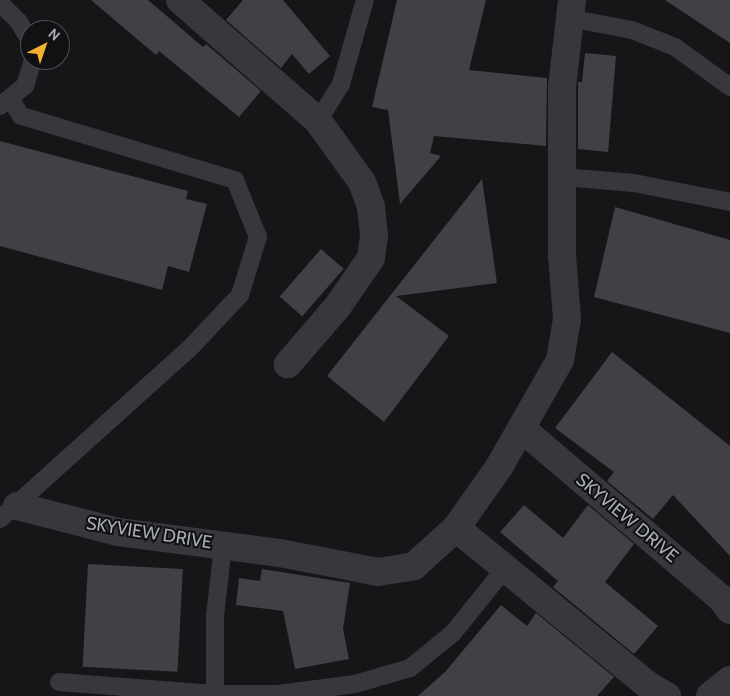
<!DOCTYPE html>
<style>
body{margin:0}
#map{position:relative;width:730px;height:696px;overflow:hidden;background:#161618;font-family:Cabin,sans-serif}
div>[style]{position:absolute}
.building>*{inset:0;background:#404145;transform-origin:0 0}
.lane>*{height:18px;margin:-9px;padding:0 9px;transform-origin:9px;border-radius:9px;background:#37383d}
.street>*{height:28px;margin:-14px;padding:0 14px;transform-origin:14px;border-radius:14px;background:#37383d}
span{translate:-50% -50%;white-space:nowrap;text-align:center;line-height:1.15;-webkit-text-stroke:4px #111113;paint-order:stroke}
.street-label{font-size:18px;color:#a8adb8}
.north{position:absolute;left:20px;top:20px;width:50px;height:50px;box-sizing:border-box;background:#111113;border:1px solid #4d4f55;border-radius:50%;rotate:41deg;font-size:14px;font-weight:700;line-height:20px;text-align:center;color:#a8adb8}
.north::after{content:'';display:block;margin:auto;width:18px;height:22px;background:#f2b134;clip-path:polygon(50% 0,100% 100%,50% 72%,0 100%)}
</style>
<div id="map">
<div class="building">
<i style="clip-path:polygon(91px 0,148px 0,203px 47px,206px 44px,261px 91px,239px 117px,159px 51px,156px 55px)"></i>
<i style="clip-path:polygon(243px 0,283px 0,330px 56px,309px 74px,292px 54px,281px 68px,226px 20px)"></i>
<i style="clip-path:polygon(397px 0,486px 0,469px 70px,547px 78px,546px 146px,434px 136px,430px 153px,441px 156px,400px 204px,388px 110px,372px 107px)"></i>
<i style="clip-path:polygon(665px 0,730px 0,730px 43px)"></i>
<i style="clip-path:polygon(585px 53px,616px 56px,608px 152px,578px 149px,578px 82px,582px 82px)"></i>
<i style="clip-path:polygon(0 141px,188px 191px,186px 199px,207px 204px,189px 272px,168px 266px,162px 290px,0 246px)"></i>
<i style="clip-path:polygon(482px 179px,497px 283px,396px 296px,449px 336px,384px 422px,327px 376px)"></i>
<i style="clip-path:polygon(615px 207px,730px 240px,730px 333px,594px 297px)"></i>
<i style="left:321px;top:249px;width:30px;height:63px;rotate:41deg"></i>
<i style="clip-path:polygon(612px 352px,730px 446px,730px 556px,673px 495px,653px 519px,607px 481px,614px 472px,555px 428px)"></i>
<i style="clip-path:polygon(524px 505px,563px 538px,588px 505px,634px 544px,605px 582px,658px 626px,634px 654px,553px 587px,558px 581px,500px 532px)"></i>
<i style="left:88px;top:564px;width:95px;height:103px;rotate:3deg"></i>
<i style="clip-path:polygon(262px 569px,350px 583px,343px 629px,349px 659px,295px 669px,283px 611px,236px 605px,239px 578px,260px 581px)"></i>
<i style="clip-path:polygon(501px 605px,527px 626px,536px 613px,614px 677px,597px 696px,418px 696px,445px 672px)"></i>
</div>
<div class="lane">
<i style="left:0;top:3px;width:27px;rotate:45deg"></i>
<i style="left:19px;top:22px;width:22px;rotate:60deg"></i>
<i style="left:569px;top:18px;width:64px;rotate:10.8deg"></i>
<i style="left:632px;top:30px;width:46px;rotate:21.6deg"></i>
<i style="left:675px;top:47px;width:68px;rotate:36deg"></i>
<i style="left:0;top:106px;width:32px;rotate:-39deg"></i>
<i style="left:25px;top:86px;width:27px;rotate:-73deg"></i>
<i style="left:318px;top:121px;width:44px;rotate:-58.1deg"></i>
<i style="left:341px;top:84px;width:87px;rotate:-74.1deg"></i>
<i style="left:563px;top:177px;width:71px;rotate:4.8deg"></i>
<i style="left:634px;top:183px;width:98px;rotate:11.2deg"></i>
<i style="left:0;top:519px;width:256px;rotate:-42deg"></i>
<i style="left:190px;top:348px;width:73px;rotate:-46.7deg"></i>
<i style="left:240px;top:295px;width:61px;rotate:-72.8deg"></i>
<i style="left:258px;top:237px;width:61px;rotate:-112deg"></i>
<i style="left:235px;top:180px;width:223px;rotate:-163.3deg"></i>
<i style="left:21px;top:116px;width:19px;rotate:-122deg"></i>
<i style="left:59px;top:682px;width:156px;rotate:4.4deg"></i>
<i style="left:215px;top:694px;width:63px"></i>
<i style="left:278px;top:694px;width:78px;rotate:-7.4deg"></i>
<i style="left:355px;top:684px;width:57px;rotate:-16.2deg"></i>
<i style="left:410px;top:668px;width:55px;rotate:-39.1deg"></i>
<i style="left:453px;top:633px;width:85px;rotate:-51.2deg"></i>
<i style="left:215px;top:694px;width:78px;rotate:-90deg"></i>
<i style="left:215px;top:616px;width:70px;rotate:-83.5deg"></i>
</div>
<div class="street">
<i style="left:180px;top:0;width:184px;rotate:41.2deg"></i>
<i style="left:318px;top:121px;width:75px;rotate:54.2deg"></i>
<i style="left:362px;top:182px;width:27px;rotate:70deg"></i>
<i style="left:371px;top:207px;width:29px;rotate:84deg"></i>
<i style="left:374px;top:236px;width:22px;rotate:98deg"></i>
<i style="left:371px;top:258px;width:58px;rotate:124.5deg"></i>
<i style="left:338px;top:306px;width:77px;rotate:130.8deg"></i>
<i style="left:521px;top:428px;width:262px;rotate:40.4deg"></i>
<i style="left:721px;top:598px;width:15px;rotate:53deg"></i>
<i style="left:17px;top:506px;width:104px;rotate:14.4deg"></i>
<i style="left:118px;top:532px;width:163px;rotate:7.4deg"></i>
<i style="left:280px;top:553px;width:100px;rotate:11deg"></i>
<i style="left:378px;top:572px;width:36px;rotate:-9deg"></i>
<i style="left:414px;top:566px;width:13px;rotate:-42deg"></i>
<i style="left:424px;top:557px;width:43px;rotate:-42.2deg"></i>
<i style="left:456px;top:528px;width:75px;rotate:-54.8deg"></i>
<i style="left:499px;top:467px;width:123px;rotate:-60.3deg"></i>
<i style="left:560px;top:360px;width:42px;rotate:-80.3deg"></i>
<i style="left:567px;top:319px;width:64px;rotate:-94.5deg"></i>
<i style="left:562px;top:255px;width:168px;rotate:-90deg"></i>
<i style="left:562px;top:87px;width:88px;rotate:-83.4deg"></i>
<i style="left:456px;top:528px;width:248px;rotate:39.3deg"></i>
<i style="left:648px;top:685px;width:22px;rotate:30deg"></i>
<i style="left:710px;top:696px;width:26px;rotate:-39deg"></i>
</div>
<div class="street-label">
<span style="left:627px;top:518px;rotate:40deg">SKYVIEW DRIVE</span>
<span style="left:149px;top:533px;rotate:9deg">SKYVIEW DRIVE</span>
</div>
<div class="north">N</div>
</div>
